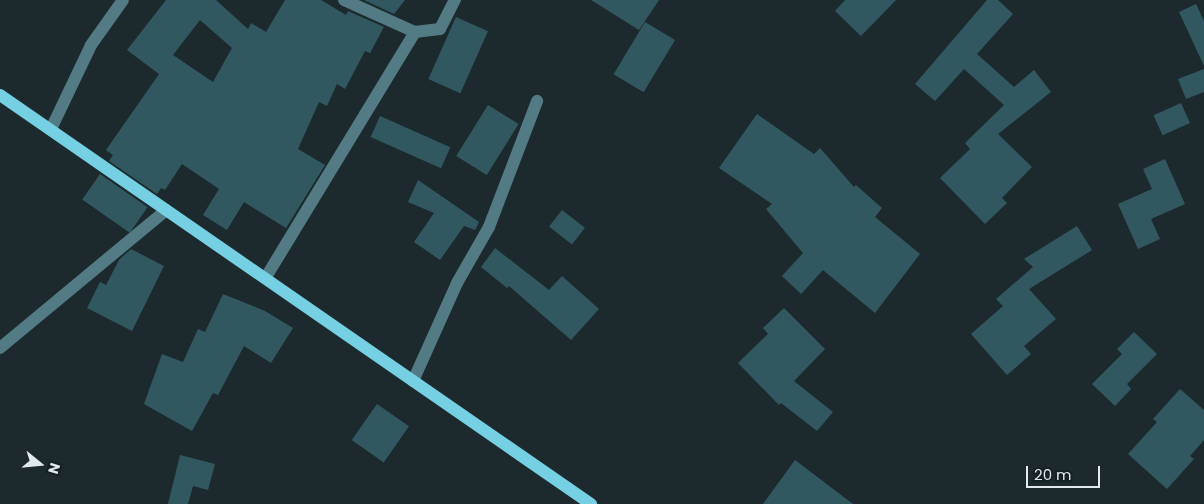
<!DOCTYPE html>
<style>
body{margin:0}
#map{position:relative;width:1204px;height:504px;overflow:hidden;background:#1d2a2d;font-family:Poppins,sans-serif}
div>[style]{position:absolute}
.building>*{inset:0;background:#315861;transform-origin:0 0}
.minor>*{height:12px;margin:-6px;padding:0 6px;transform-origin:6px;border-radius:6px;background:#527b85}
.major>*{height:12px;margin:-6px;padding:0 6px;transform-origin:6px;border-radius:6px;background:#75d0e3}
span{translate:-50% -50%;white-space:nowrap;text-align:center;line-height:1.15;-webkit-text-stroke:4px #132124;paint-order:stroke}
.north{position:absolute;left:15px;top:439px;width:50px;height:50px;-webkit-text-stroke:4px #132124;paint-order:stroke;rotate:107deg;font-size:14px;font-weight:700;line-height:20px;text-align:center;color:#e2eaed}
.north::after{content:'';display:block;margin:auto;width:18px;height:22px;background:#e2eaed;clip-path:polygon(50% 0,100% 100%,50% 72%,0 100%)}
.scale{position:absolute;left:1026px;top:466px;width:74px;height:22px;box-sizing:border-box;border:2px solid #e2eaed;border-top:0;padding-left:6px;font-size:15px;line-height:18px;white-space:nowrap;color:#e2eaed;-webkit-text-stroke:4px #132124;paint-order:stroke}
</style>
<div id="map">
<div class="building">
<i style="clip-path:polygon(evenodd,166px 0,216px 0,248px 29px,251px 23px,266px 32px,285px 0,321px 0,346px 15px,348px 11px,384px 27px,370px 53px,365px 51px,345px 89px,337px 84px,327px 106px,319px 102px,298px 149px,325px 165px,286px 228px,244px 202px,227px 230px,203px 215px,219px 189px,182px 164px,165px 190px,161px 188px,157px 194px,109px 161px,113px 155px,106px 150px,159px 74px,127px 50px,166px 0,200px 20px,232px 48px,213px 82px,173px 55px,200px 20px)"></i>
<i style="clip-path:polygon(364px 0,405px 0,394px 14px)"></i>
<i style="clip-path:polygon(591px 0,659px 0,639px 30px)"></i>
<i style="clip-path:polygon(845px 0,896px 0,861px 36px,835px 11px)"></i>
<i style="clip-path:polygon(987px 0,998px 0,1013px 14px,977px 54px,1014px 87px,1034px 70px,1051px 92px,998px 134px,1032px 167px,1002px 198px,1007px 203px,985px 224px,940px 178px,970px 149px,965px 143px,1004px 105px,964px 69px,935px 101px,915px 84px)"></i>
<i style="clip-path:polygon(1196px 4px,1204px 21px,1204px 66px,1179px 12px)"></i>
<i style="left:456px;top:17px;width:35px;height:68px;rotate:24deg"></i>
<i style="left:645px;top:22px;width:35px;height:61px;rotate:31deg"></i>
<i style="clip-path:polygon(1204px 69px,1204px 92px,1186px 99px,1178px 79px)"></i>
<i style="left:1181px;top:103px;width:22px;height:30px;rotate:66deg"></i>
<i style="left:488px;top:105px;width:36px;height:60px;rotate:32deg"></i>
<i style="clip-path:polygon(757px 114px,814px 154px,820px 148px,854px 187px,856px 185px,882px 208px,875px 217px,920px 254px,875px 313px,823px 270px,801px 294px,782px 276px,803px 253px,766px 209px,772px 204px,719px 168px)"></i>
<i style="left:380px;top:116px;width:77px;height:23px;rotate:24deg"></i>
<i style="clip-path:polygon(1165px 159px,1185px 204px,1151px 219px,1160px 239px,1138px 249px,1118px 204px,1152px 189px,1143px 169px)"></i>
<i style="left:100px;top:174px;width:58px;height:31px;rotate:35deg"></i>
<i style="clip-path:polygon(418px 180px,479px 222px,475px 230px,464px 226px,440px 260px,414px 242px,434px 213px,408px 202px)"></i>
<i style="left:562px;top:210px;width:29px;height:21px;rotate:38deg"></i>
<i style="clip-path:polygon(1077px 226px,1092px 250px,1029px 289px,1056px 319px,1024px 346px,1031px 354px,1007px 375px,971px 334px,1003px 306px,996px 299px,1033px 267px,1024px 259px)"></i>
<i style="clip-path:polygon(495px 248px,549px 290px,562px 276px,599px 309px,571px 340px,509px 286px,507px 288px,481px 267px)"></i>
<i style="clip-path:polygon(131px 249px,164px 266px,132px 331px,87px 308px,100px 282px,106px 285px,119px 260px)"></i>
<i style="clip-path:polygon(223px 294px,265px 311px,293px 328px,271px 363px,244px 346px,218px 395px,213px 393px,192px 431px,144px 404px,162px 354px,183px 362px,198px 329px,205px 332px)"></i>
<i style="clip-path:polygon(784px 308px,825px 349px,794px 381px,833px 412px,817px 431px,781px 403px,779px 405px,738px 363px,768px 334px,763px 328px)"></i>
<i style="clip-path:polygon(1134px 332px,1157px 354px,1127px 384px,1131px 389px,1115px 406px,1092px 384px,1122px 354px,1117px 349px)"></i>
<i style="clip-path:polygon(1180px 389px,1204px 410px,1204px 440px,1190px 456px,1194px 459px,1167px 489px,1128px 454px,1157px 422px,1153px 419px)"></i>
<i style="left:377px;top:404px;width:39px;height:44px;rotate:35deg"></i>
<i style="clip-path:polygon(180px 455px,215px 464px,208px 490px,193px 486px,188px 504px,168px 504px)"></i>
<i style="clip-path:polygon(795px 460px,853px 504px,763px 504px)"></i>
</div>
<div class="minor">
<i style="left:344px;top:0;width:78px;rotate:24.3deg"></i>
<i style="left:51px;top:129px;width:93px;rotate:-64.5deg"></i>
<i style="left:91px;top:45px;width:55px;rotate:-54.6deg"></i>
<i style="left:266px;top:277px;width:287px;rotate:-58.7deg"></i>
<i style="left:415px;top:32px;width:25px;rotate:-7deg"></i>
<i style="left:440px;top:29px;width:33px;rotate:-63deg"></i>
<i style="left:0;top:348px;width:216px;rotate:-39.7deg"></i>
<i style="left:413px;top:381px;width:107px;rotate:-65.8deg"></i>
<i style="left:457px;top:283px;width:64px;rotate:-60.3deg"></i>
<i style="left:489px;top:227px;width:135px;rotate:-69.1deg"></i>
</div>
<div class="major">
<i style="left:0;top:95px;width:719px;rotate:34.69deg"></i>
</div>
<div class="north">N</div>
<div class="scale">20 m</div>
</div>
